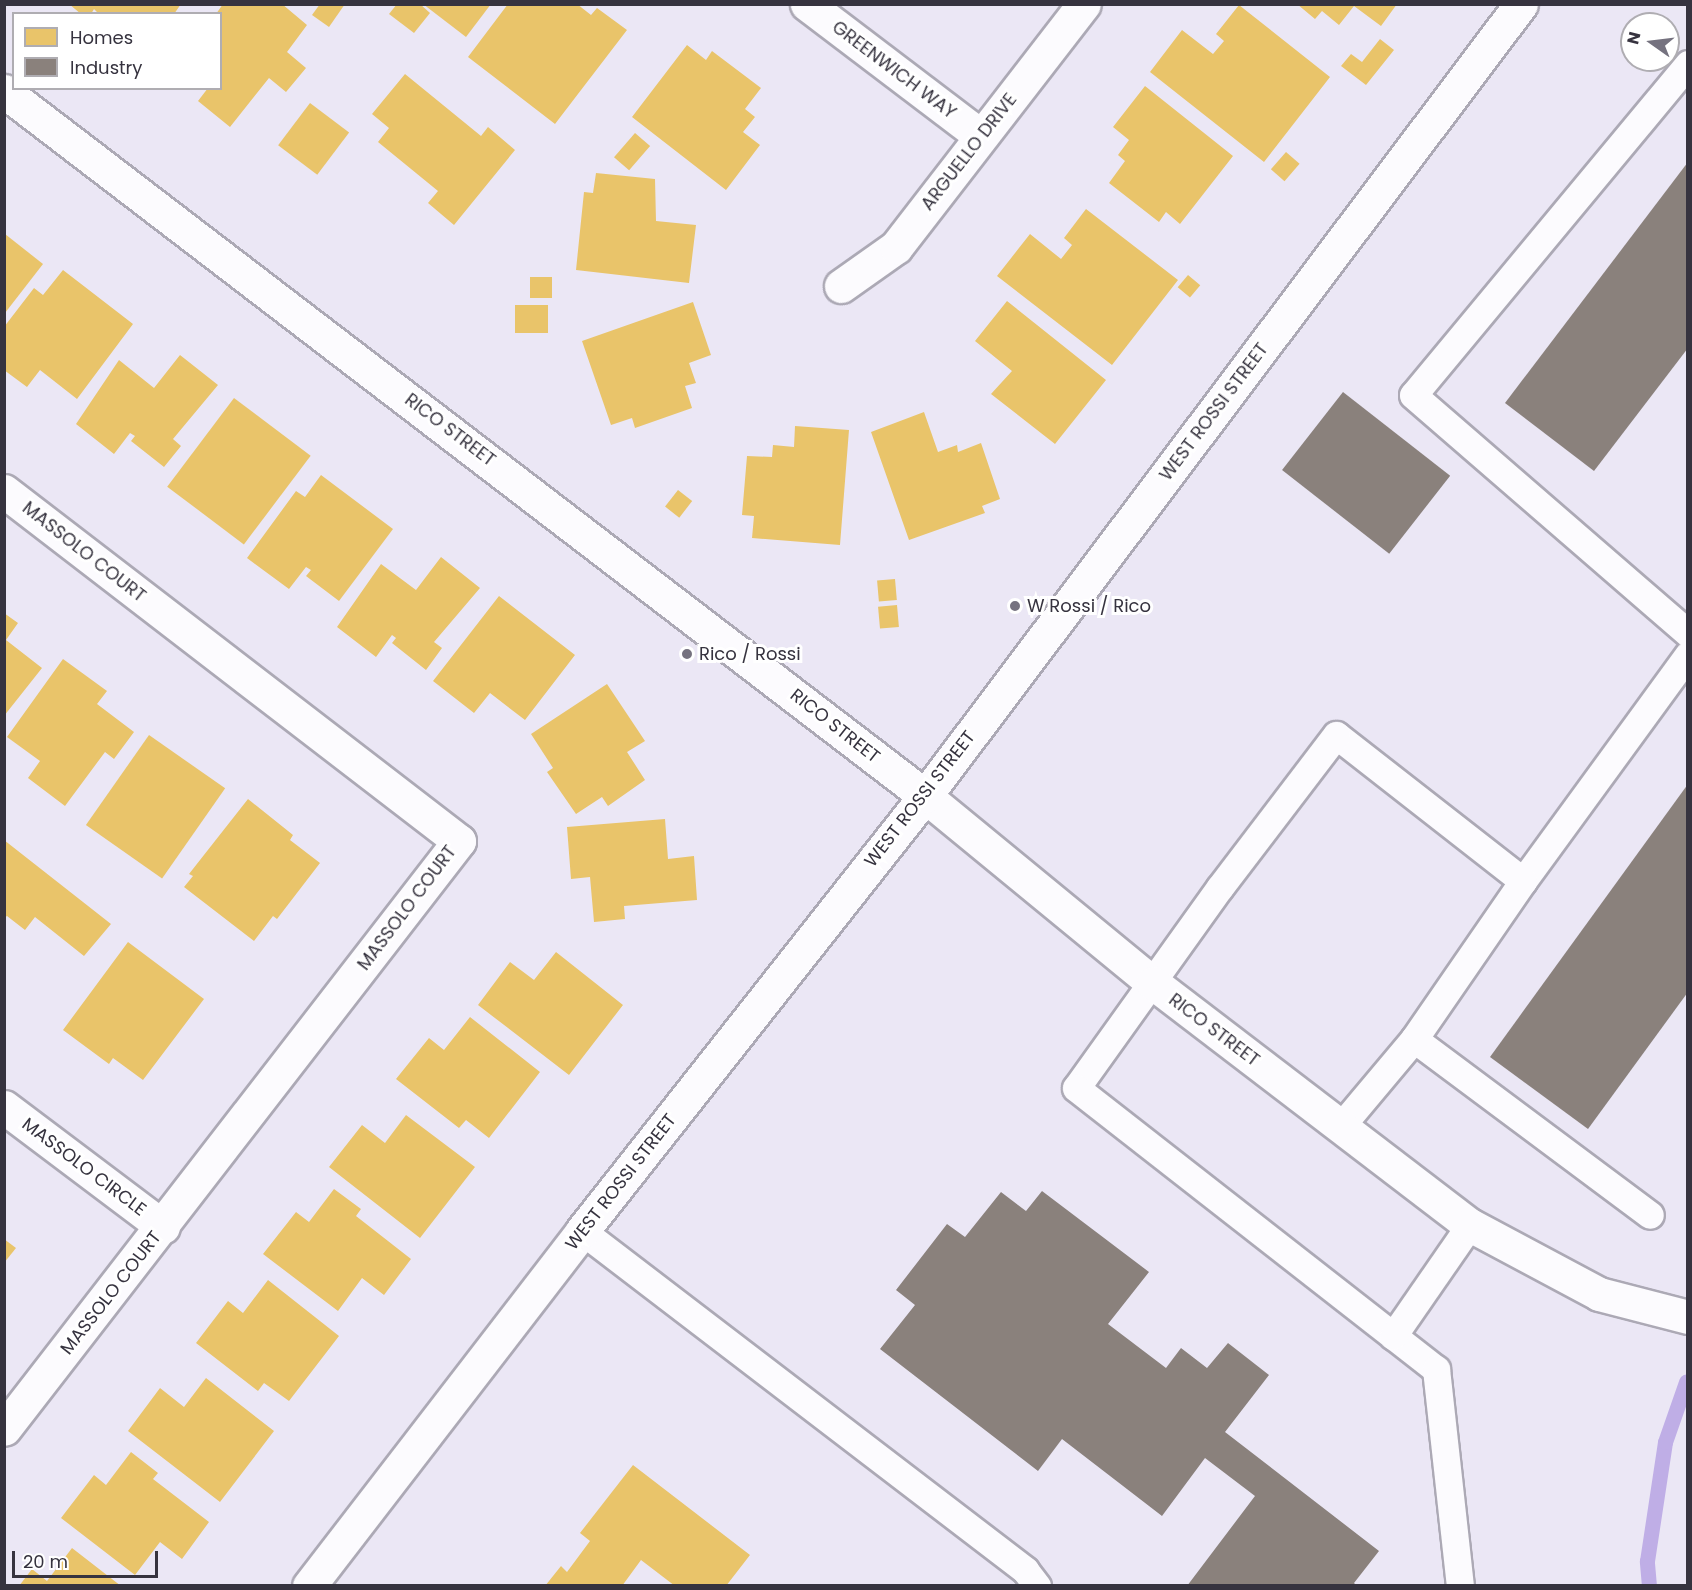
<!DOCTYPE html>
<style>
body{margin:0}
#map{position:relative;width:1692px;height:1590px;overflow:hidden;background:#ebe7f5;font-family:Poppins,sans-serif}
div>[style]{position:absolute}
.homes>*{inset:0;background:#e9c46a;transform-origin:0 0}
.industry>*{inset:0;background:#8a817c;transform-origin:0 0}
.stream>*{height:15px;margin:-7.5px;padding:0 7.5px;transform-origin:7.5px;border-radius:7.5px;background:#bfaee6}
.roads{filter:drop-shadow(2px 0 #aca9b5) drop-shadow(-2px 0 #aca9b5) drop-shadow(0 2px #aca9b5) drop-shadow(0 -2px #aca9b5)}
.lane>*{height:27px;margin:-13.5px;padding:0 13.5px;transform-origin:13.5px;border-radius:13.5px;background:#fcfbfe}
.street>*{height:33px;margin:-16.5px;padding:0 16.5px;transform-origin:16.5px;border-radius:16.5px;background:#fcfbfe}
.secondary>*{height:33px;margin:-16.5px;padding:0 16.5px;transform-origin:16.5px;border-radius:16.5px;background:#fcfbfe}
.dots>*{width:16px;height:16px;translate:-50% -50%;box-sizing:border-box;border:3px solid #fff;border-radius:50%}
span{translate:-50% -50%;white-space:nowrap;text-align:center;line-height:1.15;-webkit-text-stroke:6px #fff;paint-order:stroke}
.street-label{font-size:18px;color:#36333f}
.poi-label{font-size:18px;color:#36333f}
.left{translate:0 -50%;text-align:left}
.frame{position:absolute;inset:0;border:6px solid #36333f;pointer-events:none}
.legend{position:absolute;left:12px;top:12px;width:210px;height:78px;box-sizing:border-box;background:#fff;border:2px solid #afadb2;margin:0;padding:8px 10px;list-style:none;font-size:18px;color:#36333f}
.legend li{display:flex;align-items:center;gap:12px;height:30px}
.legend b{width:30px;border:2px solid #afadb2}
.north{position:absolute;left:1620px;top:12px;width:60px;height:60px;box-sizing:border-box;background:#fff;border:2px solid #afadb2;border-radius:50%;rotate:284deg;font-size:16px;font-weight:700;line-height:24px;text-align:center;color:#36333f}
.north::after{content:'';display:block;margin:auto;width:21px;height:27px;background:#75727f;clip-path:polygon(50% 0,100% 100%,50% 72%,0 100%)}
.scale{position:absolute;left:12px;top:1551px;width:146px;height:27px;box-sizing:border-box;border:3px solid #36333f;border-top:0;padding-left:8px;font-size:18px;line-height:21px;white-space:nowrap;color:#36333f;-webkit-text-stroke:4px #fff;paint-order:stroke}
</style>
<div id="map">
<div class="homes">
<i style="clip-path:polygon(69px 4px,181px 4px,174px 14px,99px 14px,94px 9px,91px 14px,81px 14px)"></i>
<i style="clip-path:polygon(223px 4px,282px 4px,307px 25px,287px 52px,306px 68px,286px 92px,269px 78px,230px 127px,198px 101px,208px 88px,220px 88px,220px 14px,216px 14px)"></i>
<i style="clip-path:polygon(320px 4px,345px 4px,329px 27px,312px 15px)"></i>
<i style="clip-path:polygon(397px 4px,420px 4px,430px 13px,414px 33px,389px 14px)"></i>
<i style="clip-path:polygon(423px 4px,491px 4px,466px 37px)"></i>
<i style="clip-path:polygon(508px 4px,577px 4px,591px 15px,597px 8px,627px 30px,555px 124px,468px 57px)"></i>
<i style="clip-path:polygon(1297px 4px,1397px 4px,1381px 26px,1354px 6px,1339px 25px,1322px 11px,1315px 19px)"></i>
<i style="clip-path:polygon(1239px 5px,1330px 77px,1264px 162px,1150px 72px,1182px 30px,1213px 54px,1224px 41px,1216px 34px)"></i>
<i style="clip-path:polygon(1380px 39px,1394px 50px,1366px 85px,1341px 66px,1351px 54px,1362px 62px)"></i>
<i style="clip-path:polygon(687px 45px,706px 60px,712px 51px,761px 88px,745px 109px,755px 117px,743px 132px,760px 145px,726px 190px,632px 117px)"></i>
<i style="clip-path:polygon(405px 74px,481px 136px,488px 127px,515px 150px,454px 225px,428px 203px,438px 191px,378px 142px,389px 128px,372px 114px)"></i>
<i style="clip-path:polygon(1145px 86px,1233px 156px,1180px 224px,1166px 212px,1159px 222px,1109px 183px,1125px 161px,1118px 155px,1129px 140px,1113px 127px)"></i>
<i style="left:310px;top:103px;width:49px;height:53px;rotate:37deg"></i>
<i style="left:635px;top:133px;width:20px;height:32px;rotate:41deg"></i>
<i style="left:1286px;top:152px;width:18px;height:23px;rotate:41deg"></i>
<i style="clip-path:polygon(596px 173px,655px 179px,656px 221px,696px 225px,689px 283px,576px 270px,584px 192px,593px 193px)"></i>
<i style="clip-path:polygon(1086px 209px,1178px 280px,1112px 365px,997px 276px,1030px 234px,1061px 259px,1072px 245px,1064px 238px)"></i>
<i style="clip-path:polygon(5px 234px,43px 264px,5px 313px)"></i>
<i style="clip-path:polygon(63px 270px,133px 324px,77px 399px,40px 370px,27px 387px,4px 370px,4px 327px,34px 288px,43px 295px)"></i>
<i style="left:1188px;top:275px;width:16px;height:16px;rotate:40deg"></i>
<i style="left:530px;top:277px;width:22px;height:21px"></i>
<i style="clip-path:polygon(1007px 301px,1106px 380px,1055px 444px,991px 394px,1012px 371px,975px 341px)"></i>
<i style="clip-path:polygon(693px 302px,711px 355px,689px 363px,696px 383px,685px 386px,692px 408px,635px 428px,632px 418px,611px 425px,582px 341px)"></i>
<i style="left:548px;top:305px;width:28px;height:33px;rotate:90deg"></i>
<i style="clip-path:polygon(180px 355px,218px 385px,173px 439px,181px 446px,164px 467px,131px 441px,135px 436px,130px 433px,114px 454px,76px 424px,119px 360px,154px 388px)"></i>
<i style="left:234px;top:398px;width:96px;height:111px;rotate:37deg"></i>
<i style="clip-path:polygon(924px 412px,938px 452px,957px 445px,958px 452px,981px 443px,1000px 499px,982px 506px,985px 513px,909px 540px,871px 432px)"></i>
<i style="clip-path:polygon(795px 426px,849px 430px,840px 545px,752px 538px,754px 516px,742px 515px,747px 456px,772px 457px,773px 445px,794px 447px)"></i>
<i style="clip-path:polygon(321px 475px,393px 529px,339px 601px,306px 576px,311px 570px,306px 567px,289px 589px,247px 558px,296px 491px,305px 497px)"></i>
<i style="left:678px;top:490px;width:18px;height:21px;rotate:38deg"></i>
<i style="clip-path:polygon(441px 557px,480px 588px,434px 642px,442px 648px,426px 670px,392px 643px,396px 638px,392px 635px,376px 657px,337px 627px,381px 564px,416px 590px)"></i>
<i style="left:895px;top:579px;width:21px;height:18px;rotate:85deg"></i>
<i style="clip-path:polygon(499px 596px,575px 655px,525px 720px,490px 693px,474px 713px,433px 681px)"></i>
<i style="left:897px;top:605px;width:22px;height:19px;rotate:85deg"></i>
<i style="clip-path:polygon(4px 613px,18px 623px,6px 640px,42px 668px,4px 716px)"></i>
<i style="clip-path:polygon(63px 659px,107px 691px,97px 704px,134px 732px,114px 759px,105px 752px,65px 806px,28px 778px,40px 761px,7px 737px)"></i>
<i style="clip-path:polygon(607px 684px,645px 741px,627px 752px,645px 780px,608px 806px,602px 797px,576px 814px,547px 772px,553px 768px,531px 734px)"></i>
<i style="left:149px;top:735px;width:93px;height:110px;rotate:35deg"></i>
<i style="clip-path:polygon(248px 799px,293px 835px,290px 840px,320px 863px,277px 919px,273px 916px,254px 941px,184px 887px,193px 876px,189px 874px)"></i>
<i style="clip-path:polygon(665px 819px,668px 859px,694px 856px,697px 900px,624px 906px,625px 919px,594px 922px,590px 877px,571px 879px,567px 827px)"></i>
<i style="clip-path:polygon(4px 840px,111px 924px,84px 956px,35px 917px,25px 930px,7px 916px,4px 918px)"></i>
<i style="clip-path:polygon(128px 942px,204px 999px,143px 1080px,113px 1058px,109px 1064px,63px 1030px)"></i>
<i style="clip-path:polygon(556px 952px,623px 1005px,569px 1075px,478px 1005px,510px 962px,534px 980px)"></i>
<i style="clip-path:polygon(470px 1017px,540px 1072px,489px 1138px,466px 1120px,459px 1128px,396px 1079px,429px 1038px,444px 1050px)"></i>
<i style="clip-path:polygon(406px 1115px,475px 1167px,420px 1238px,329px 1167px,362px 1125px,385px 1143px)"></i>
<i style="clip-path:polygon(334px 1189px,361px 1209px,356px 1216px,411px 1259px,384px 1295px,362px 1278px,338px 1311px,263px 1254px,296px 1212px,309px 1222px)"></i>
<i style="clip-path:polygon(4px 1239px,16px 1248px,4px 1263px)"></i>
<i style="clip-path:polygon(268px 1280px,339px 1336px,289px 1401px,264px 1383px,258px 1391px,196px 1343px,228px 1301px,243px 1313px)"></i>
<i style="clip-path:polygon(206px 1378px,274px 1431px,220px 1502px,128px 1431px,160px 1388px,184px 1407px)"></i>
<i style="clip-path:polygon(131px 1452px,158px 1473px,153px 1479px,209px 1522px,182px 1559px,160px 1542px,135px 1575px,61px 1518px,94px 1475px,106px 1485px)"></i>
<i style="clip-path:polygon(633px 1465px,750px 1555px,726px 1586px,675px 1586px,641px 1560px,622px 1586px,545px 1586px,561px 1566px,567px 1572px,590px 1541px,580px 1533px)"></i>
<i style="clip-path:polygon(72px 1548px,121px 1586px,19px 1586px,32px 1569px,47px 1581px)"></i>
</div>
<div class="industry">
<i style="clip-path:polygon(1688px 162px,1688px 348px,1594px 471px,1505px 403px)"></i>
<i style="left:1343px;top:392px;width:136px;height:99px;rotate:38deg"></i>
<i style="clip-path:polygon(1688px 784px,1688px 992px,1588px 1129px,1490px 1057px)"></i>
<i style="clip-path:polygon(1042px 1191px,1149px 1272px,1108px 1324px,1166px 1368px,1181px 1348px,1207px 1368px,1228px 1343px,1269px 1375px,1225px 1432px,1379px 1551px,1354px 1583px,1357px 1586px,1187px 1586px,1255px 1496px,1205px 1458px,1162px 1516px,1062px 1439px,1038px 1471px,880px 1349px,915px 1305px,896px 1290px,947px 1224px,965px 1237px,1001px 1192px,1026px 1211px)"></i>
</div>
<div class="stream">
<i style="left:1649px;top:1586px;width:25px;rotate:-95deg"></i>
<i style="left:1647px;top:1561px;width:120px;rotate:-81.4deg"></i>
<i style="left:1665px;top:1442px;width:64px;rotate:-70.7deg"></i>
</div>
<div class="roads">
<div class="lane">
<i style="left:1688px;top:64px;width:430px;rotate:129.7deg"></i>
<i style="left:1413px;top:395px;width:364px;rotate:40.9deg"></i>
<i style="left:1523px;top:881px;width:280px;rotate:-53.9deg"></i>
<i style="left:1414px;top:1039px;width:294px;rotate:36.7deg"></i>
<i style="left:1341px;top:1126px;width:114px;rotate:-50deg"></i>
<i style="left:1414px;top:1039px;width:192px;rotate:-55.4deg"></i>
<i style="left:1523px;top:881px;width:237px;rotate:-142deg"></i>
<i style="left:1336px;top:735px;width:191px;rotate:127.3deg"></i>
<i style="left:1220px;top:887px;width:247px;rotate:125.6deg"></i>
<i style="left:1076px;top:1088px;width:457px;rotate:38deg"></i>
<i style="left:1436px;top:1369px;width:218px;rotate:83.7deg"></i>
<i style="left:582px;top:1231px;width:558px;rotate:37.42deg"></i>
<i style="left:1025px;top:1570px;width:20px;rotate:53deg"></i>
<i style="left:1393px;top:1336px;width:135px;rotate:-55.3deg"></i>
</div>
<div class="street">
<i style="left:807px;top:4px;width:218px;rotate:37.2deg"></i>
<i style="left:841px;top:286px;width:67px;rotate:-35.3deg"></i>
<i style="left:896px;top:247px;width:307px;rotate:-52.3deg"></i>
<i style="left:4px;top:491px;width:574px;rotate:37.57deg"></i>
<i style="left:459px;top:841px;width:743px;rotate:127.73deg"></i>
<i style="left:925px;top:796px;width:295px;rotate:39.4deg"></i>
<i style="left:1153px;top:983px;width:399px;rotate:37.4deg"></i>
<i style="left:1470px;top:1225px;width:146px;rotate:28.1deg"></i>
<i style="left:1599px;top:1294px;width:92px;rotate:14.5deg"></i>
<i style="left:4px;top:1107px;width:199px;rotate:37deg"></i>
</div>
<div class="secondary">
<i style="left:4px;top:91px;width:1160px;rotate:37.43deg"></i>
<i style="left:309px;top:1586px;width:448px;rotate:-52.4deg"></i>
<i style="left:582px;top:1231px;width:554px;rotate:-51.74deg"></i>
<i style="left:925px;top:796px;width:991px;rotate:-53.04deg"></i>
</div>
</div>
<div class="dots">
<i style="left:1015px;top:606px;background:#75727f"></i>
<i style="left:687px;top:654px;background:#75727f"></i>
</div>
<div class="street-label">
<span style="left:894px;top:70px;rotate:37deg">GREENWICH WAY</span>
<span style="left:969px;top:152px;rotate:-52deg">ARGUELLO DRIVE</span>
<span style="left:1214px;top:412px;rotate:-53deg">WEST ROSSI STREET</span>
<span style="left:450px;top:430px;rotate:37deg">RICO STREET</span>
<span style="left:84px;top:552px;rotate:38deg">MASSOLO COURT</span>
<span style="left:835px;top:726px;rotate:38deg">RICO STREET</span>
<span style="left:920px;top:799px;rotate:-52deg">WEST ROSSI STREET</span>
<span style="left:407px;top:908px;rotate:-53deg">MASSOLO COURT</span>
<span style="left:1214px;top:1030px;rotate:37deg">RICO STREET</span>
<span style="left:84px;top:1167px;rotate:37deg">MASSOLO CIRCLE</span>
<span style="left:621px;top:1182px;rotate:-52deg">WEST ROSSI STREET</span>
<span style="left:111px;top:1293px;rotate:-52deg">MASSOLO COURT</span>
</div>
<div class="poi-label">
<span class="left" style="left:1027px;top:606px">W Rossi / Rico</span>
<span class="left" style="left:699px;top:654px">Rico / Rossi</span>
</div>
<div class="frame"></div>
<ul class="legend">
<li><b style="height:16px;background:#e9c46a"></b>Homes</li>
<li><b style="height:16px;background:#8a817c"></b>Industry</li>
</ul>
<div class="north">N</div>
<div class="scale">20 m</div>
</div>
